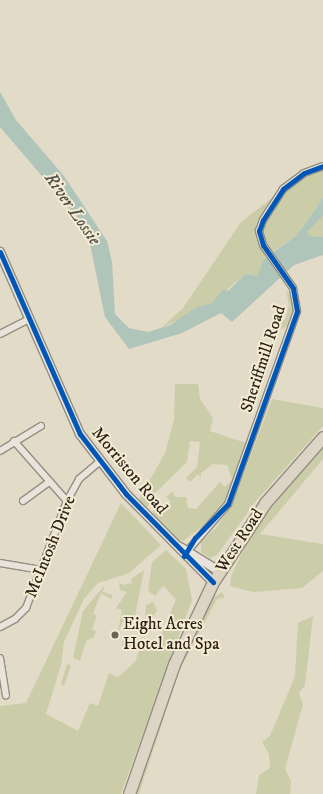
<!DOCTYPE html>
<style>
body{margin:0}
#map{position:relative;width:323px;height:794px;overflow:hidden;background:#e2dbc7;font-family:"IM FELL DW Pica",serif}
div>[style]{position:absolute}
.green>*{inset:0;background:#cbcda9}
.round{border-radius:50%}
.water>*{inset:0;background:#b0c5ba}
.roads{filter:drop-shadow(1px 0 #948e82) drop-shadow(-1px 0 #948e82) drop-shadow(0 1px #948e82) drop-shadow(0 -1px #948e82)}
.minor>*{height:6px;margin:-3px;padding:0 3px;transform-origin:3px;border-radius:3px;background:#e8e4db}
.tertiary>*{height:8px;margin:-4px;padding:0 4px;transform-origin:4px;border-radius:4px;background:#e8e4db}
.trunk>*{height:11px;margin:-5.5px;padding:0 5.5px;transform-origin:5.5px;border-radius:5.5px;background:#dcd4c5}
.cycleway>*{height:5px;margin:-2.5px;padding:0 2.5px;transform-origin:2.5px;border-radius:2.5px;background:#0057b8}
.dots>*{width:11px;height:11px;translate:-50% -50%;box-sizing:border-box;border:2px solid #f4ebd3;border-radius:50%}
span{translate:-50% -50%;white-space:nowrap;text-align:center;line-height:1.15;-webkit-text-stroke:4px #f4ebd3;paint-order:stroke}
.street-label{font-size:17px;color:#2d2017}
.poi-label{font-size:17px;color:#2d2017}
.left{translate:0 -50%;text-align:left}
.water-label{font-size:18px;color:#4e4f46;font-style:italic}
</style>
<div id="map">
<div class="green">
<i style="clip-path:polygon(323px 166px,323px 198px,297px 235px,265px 257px,257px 276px,245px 274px,212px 303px,161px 328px,183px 308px,241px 222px,304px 173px)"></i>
<i style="clip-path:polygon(323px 216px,323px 237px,309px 236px,307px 232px)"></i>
<i style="clip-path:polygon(286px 290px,293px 297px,294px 308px,289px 325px,282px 329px,272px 323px,285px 320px,289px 305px)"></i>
<i style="clip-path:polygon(175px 384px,198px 384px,200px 399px,213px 418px,210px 431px,246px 443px,223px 506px,209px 522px,183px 541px,174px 538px,153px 516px,153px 511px,159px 505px,163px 510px,171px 502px,166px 497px,173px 491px,175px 497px,186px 497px,188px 508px,196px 509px,220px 482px,225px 487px,232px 479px,227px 465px,213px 464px,201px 473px,201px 478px,198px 474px,190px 482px,186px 478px,197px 467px,200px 442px,190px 441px,187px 462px,151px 497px,153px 500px,147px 507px,138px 501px,165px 453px,174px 420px)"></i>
<i style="clip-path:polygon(272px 399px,323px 408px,323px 426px,256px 501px,217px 555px,210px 558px,201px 552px,201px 542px,216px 528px,232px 505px)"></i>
<i style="clip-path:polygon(323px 444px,323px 459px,260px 534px,323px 544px,323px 571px,302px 588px,253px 592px,230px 586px,231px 576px,252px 532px)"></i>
<i style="clip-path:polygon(121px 503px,161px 545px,129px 573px,98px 583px,84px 599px,64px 642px,61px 665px,46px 714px,78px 731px,90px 703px,98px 706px,109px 673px,118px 677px,135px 662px,143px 640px,159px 641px,176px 599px,163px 586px,155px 596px,148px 591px,152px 562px,166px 550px,186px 569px,192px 600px,121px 794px,0 794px,0 706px,26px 703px)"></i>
<i style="clip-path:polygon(144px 570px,135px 616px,122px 623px,117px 636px,122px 610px,116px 608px,127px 592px,120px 590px,119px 582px,123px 585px,132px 583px,131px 579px)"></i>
<i style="clip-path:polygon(105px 585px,103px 592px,113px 595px,111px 599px,101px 593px,93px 614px,97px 615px,92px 629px,96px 631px,94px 637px,86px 641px,80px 661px,73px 658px,83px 611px)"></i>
<i style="clip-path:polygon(222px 592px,225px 598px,217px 599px,179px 671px,139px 794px,132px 794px,176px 669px,211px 599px)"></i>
<i style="clip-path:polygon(153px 602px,157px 610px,144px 632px,146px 605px)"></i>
<i style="clip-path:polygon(313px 616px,305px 685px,299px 693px,303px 704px,285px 769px,291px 781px,290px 794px,256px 794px,259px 775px,270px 768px,269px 754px,262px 742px,270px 736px,295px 676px,298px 623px)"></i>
<i class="round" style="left:122px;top:638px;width:12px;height:12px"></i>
<i style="clip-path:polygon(67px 664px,71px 665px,64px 686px,61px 684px)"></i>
</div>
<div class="water">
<i style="clip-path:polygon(0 92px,16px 120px,64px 176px,107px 241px,112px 262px,115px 314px,129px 328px,148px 332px,170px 325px,197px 307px,212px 303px,223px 289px,228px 291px,245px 274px,257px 276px,264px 259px,297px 235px,323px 198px,323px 216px,307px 232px,309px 236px,323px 237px,323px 255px,294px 265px,232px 322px,221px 313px,182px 333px,129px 349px,105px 317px,89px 239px,77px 217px,0 127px)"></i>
</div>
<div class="roads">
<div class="minor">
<i style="left:0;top:334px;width:31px;rotate:-27deg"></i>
<i style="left:14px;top:441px;width:80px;rotate:48.5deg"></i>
<i style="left:0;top:451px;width:48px;rotate:-31.4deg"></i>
<i style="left:23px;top:501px;width:32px;rotate:-36deg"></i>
<i style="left:185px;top:554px;width:66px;rotate:-49.3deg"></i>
<i style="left:228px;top:504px;width:205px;rotate:-70.3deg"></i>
<i style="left:297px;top:311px;width:23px;rotate:-100deg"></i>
<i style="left:293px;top:288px;width:52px;rotate:-124.9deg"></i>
<i style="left:263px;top:245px;width:15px;rotate:-106deg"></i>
<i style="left:259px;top:231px;width:12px;rotate:-70deg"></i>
<i style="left:263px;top:220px;width:37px;rotate:-57deg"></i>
<i style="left:283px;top:189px;width:26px;rotate:-37deg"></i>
<i style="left:304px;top:173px;width:20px;rotate:-20deg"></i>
<i style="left:0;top:563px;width:42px;rotate:9.7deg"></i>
<i style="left:0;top:627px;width:17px;rotate:-28deg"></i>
<i style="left:15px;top:619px;width:16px;rotate:-45deg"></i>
<i style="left:26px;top:608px;width:115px;rotate:-69deg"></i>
<i style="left:67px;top:501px;width:25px;rotate:-61deg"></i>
<i style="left:79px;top:479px;width:26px;rotate:-40deg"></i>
<i style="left:0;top:658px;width:38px;rotate:81deg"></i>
</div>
<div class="tertiary">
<i style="left:0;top:252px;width:199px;rotate:66.3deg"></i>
<i style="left:80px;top:434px;width:76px;rotate:52.5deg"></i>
<i style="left:126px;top:494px;width:124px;rotate:45.3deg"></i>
<i style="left:180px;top:547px;width:46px;rotate:31.6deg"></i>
</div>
<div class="trunk">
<i style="left:129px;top:794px;width:138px;rotate:-70.9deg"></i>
<i style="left:174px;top:664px;width:91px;rotate:-64.6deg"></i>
<i style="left:213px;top:582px;width:95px;rotate:-56.6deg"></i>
<i style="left:265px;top:503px;width:88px;rotate:-48.7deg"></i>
</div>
</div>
<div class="cycleway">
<i style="left:0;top:252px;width:199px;rotate:66.3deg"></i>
<i style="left:80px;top:434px;width:76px;rotate:52.5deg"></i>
<i style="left:126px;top:494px;width:124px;rotate:45.3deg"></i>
<i style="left:184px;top:556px;width:21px;rotate:-59deg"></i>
<i style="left:195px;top:538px;width:47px;rotate:-45.9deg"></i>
<i style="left:228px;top:504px;width:205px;rotate:-70.3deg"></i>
<i style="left:297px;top:311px;width:23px;rotate:-100deg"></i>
<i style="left:293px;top:288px;width:52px;rotate:-124.9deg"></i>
<i style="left:263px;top:245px;width:15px;rotate:-106deg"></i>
<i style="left:259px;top:231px;width:12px;rotate:-70deg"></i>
<i style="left:263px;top:220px;width:37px;rotate:-57deg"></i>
<i style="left:283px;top:189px;width:26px;rotate:-37deg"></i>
<i style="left:304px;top:173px;width:20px;rotate:-20deg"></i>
</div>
<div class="dots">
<i style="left:115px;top:635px;background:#6c6155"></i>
</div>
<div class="street-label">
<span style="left:264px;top:359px;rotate:-72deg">Sheriffmill Road</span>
<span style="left:129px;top:471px;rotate:50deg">Morriston Road</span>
<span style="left:240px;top:541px;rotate:-57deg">West Road</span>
<span style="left:51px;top:547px;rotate:-68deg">McIntosh Drive</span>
</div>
<div class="poi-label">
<span class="left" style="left:123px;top:635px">Eight Acres<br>Hotel and Spa</span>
</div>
<div class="water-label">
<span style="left:72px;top:209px;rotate:55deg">River Lossie</span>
</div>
</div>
